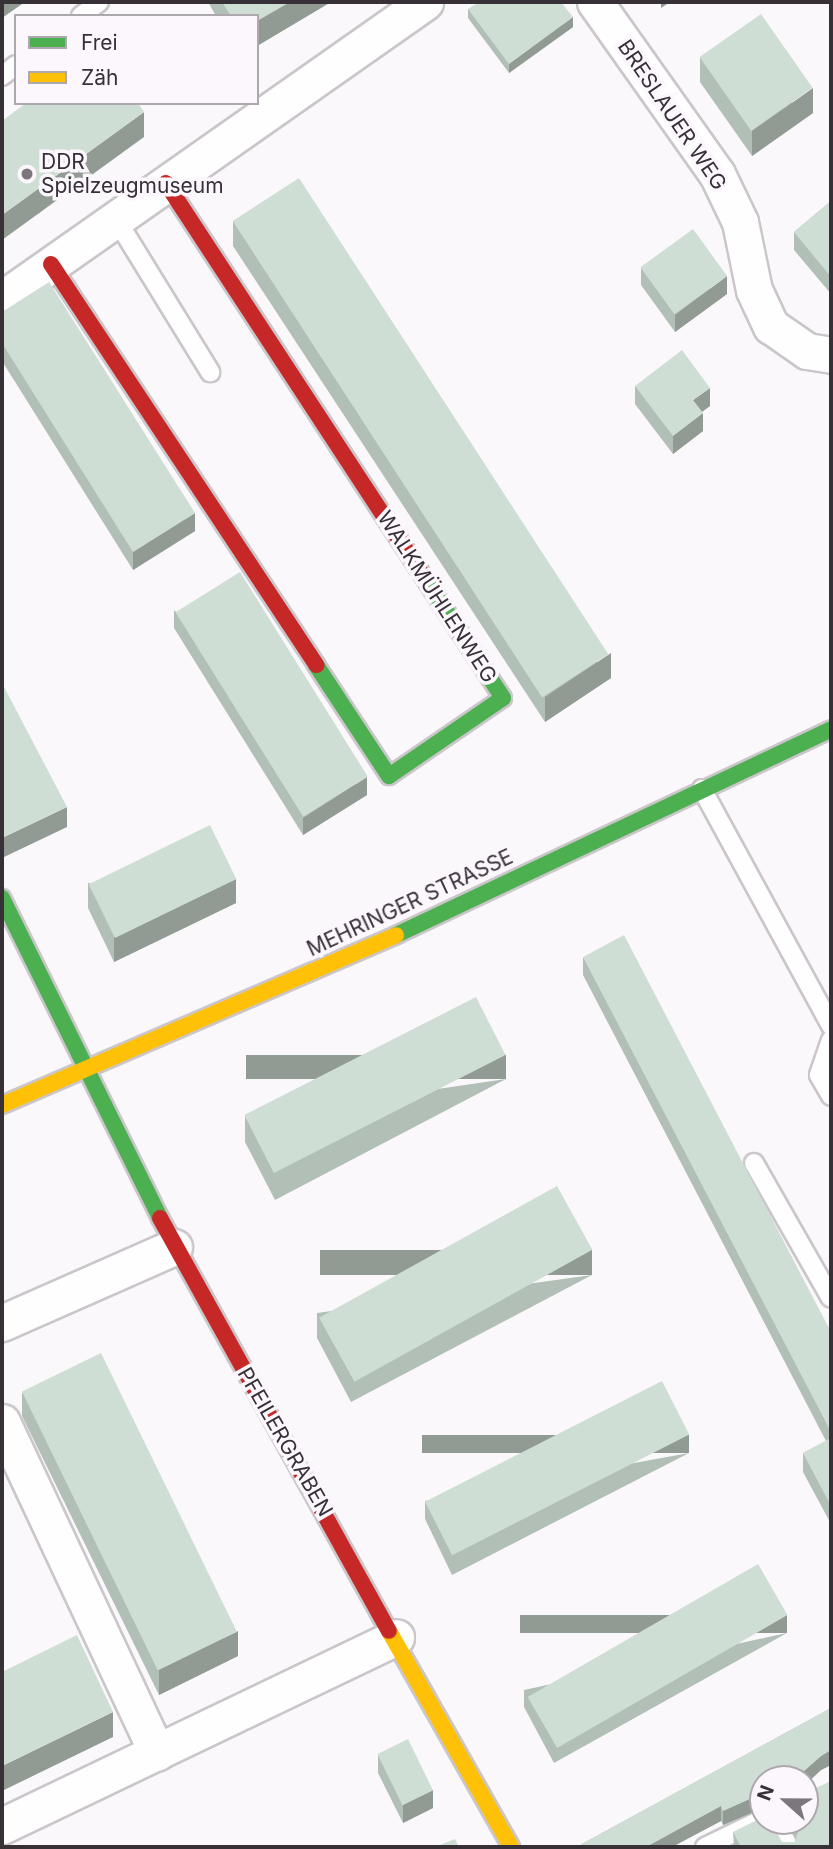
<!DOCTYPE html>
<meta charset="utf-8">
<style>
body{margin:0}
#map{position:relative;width:833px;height:1849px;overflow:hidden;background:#fbf8fc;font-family:Inter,sans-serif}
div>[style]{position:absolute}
.roads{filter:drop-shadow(2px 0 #cac6ca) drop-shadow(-2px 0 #cac6ca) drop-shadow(0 2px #cac6ca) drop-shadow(0 -2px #cac6ca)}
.lane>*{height:18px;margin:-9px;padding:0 9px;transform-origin:9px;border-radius:9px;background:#fefeff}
.street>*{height:35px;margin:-17.5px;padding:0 17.5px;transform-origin:17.5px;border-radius:17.5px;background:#fefeff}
.fast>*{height:16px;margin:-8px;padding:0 8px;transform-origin:8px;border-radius:8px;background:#4caf50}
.slow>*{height:16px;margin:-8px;padding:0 8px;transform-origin:8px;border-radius:8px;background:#ffc107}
.jam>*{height:16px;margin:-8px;padding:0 8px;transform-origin:8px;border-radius:8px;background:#c62828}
.wall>*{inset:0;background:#b2bfb6}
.shaded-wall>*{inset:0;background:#919b94;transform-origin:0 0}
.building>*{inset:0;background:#cfded4;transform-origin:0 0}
.dots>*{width:19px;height:19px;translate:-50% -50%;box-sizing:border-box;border:4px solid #fcf7fd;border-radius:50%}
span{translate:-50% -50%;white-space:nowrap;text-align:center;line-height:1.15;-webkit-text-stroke:7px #fcf7fd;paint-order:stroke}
.street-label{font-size:21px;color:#373137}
.poi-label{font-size:21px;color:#373137}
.left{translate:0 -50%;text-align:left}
.frame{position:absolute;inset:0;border:4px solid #373137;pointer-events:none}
.legend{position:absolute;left:14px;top:14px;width:245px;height:91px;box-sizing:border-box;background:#fcf7fd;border:2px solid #ada8ae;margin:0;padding:9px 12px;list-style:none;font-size:21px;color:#373137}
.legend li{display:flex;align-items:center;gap:14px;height:35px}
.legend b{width:35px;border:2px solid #ada8ae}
.north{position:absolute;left:749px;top:1765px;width:70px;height:70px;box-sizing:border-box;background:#fcf7fd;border:2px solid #ada8ae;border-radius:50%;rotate:291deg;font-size:19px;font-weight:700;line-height:28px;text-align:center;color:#373137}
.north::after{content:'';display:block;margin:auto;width:24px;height:32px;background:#7c777c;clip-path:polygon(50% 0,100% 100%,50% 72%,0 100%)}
</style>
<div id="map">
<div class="roads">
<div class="lane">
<i style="left:81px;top:16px;width:23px;rotate:-38deg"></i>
<i style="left:2px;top:76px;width:18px;rotate:-38deg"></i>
<i style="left:116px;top:219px;width:180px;rotate:58.4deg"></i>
<i style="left:702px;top:789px;width:270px;rotate:61.4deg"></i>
<i style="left:831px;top:1040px;width:37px;rotate:109deg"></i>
<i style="left:819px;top:1075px;width:24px;rotate:60deg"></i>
<i style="left:754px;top:1163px;width:155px;rotate:60.3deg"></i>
<i style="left:775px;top:1821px;width:30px;rotate:62deg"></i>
<i style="left:705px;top:1847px;width:64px;rotate:-25.8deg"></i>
</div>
<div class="street">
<i style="left:595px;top:2px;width:211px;rotate:54.7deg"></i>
<i style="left:717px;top:174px;width:53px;rotate:64.4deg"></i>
<i style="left:740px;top:222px;width:69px;rotate:78.4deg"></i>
<i style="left:754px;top:290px;width:40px;rotate:65deg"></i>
<i style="left:771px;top:326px;width:44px;rotate:34.8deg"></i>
<i style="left:807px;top:351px;width:24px;rotate:9deg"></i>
<i style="left:2px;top:299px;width:517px;rotate:-35.07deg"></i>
<i style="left:2px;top:1323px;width:188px;rotate:-23.8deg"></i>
<i style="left:2px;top:1422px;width:365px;rotate:64.9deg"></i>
<i style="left:2px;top:1826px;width:437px;rotate:-25.6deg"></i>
</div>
<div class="fast">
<i style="left:316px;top:665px;width:133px;rotate:56.7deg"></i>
<i style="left:389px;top:776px;width:138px;rotate:-34.4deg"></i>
<i style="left:503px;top:698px;width:152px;rotate:-123.2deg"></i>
<i style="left:2px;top:898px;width:357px;rotate:63.7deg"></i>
<i style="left:396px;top:935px;width:481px;rotate:-25.3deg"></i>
</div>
<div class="slow">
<i style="left:2px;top:1105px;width:429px;rotate:-23.3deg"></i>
<i style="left:389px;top:1631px;width:248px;rotate:60.5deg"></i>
</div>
<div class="jam">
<i style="left:166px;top:183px;width:464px;rotate:56.8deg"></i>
<i style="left:51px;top:264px;width:481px;rotate:56.5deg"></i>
<i style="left:160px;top:1218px;width:472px;rotate:61deg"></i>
</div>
</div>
<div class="wall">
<i style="clip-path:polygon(208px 2px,331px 2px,257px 46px,257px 16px,216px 16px)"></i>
<i style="clip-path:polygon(468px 9px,573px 27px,509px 73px,468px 18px)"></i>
<i style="clip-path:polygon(700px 57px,813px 113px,752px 156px,700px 82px)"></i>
<i style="clip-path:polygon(831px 201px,831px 294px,794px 250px,794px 232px)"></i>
<i style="clip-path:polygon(233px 221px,611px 678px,545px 722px,233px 246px)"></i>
<i style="clip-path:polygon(641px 268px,727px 294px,675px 332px,641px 285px)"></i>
<i style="clip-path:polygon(2px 312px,195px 531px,133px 570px,2px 361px)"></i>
<i style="clip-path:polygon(635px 386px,710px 406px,702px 412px,703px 431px,673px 454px,635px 404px)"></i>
<i style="clip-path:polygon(174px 610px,367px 795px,303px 835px,174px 628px)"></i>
<i style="clip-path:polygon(88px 883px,236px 903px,114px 962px,88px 908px)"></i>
<i style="clip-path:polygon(583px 957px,831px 1332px,831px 1524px,803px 1472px,803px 1453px,826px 1441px,583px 975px)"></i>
<i style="clip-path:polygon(506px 1079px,275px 1200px,245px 1142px,245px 1117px)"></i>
<i style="clip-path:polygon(592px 1275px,351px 1402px,317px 1338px,317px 1313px)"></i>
<i style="clip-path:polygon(22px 1392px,238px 1656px,159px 1695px,22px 1416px)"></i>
<i style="clip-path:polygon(689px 1453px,452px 1575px,425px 1519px,425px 1501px)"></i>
<i style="clip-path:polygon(787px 1633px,554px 1763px,524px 1707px,524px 1690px)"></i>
<i style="clip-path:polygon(831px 1708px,831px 1765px,821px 1770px,805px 1785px,805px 1779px,763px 1779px,763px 1808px,723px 1825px,721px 1821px,672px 1847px,580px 1847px,580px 1845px)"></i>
<i style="clip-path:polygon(378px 1755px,433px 1808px,403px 1823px,378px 1773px)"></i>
<i style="clip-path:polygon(786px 1821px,805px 1821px,831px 1847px,734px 1847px,733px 1832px,782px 1842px,795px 1842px,796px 1838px)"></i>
</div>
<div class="shaded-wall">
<i style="clip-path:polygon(2px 2px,25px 2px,2px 18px)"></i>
<i style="clip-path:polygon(290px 2px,331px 2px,257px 46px,257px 21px)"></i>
<i style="clip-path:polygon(661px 2px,670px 2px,661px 8px)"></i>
<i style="clip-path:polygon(573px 17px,573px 27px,509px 73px,509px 64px)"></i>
<i style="clip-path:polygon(813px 88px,813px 113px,752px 156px,752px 131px)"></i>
<i style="clip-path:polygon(144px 112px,144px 137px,2px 240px,2px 215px)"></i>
<i style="clip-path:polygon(727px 276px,727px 294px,675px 332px,675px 315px)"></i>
<i style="clip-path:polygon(710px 388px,710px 406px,693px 418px,693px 400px)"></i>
<i style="clip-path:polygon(703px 413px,703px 431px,673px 454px,673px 436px)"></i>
<i style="clip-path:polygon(195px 513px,195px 531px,133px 570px,133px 552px)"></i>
<i style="clip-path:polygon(611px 653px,611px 678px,545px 722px,545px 697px)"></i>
<i style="clip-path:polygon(367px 777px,367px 795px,303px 835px,303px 818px)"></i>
<i style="clip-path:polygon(67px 807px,67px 827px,2px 858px,2px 838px)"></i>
<i style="clip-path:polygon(236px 879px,236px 903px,114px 962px,114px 937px)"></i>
<i style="left:506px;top:1055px;width:24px;height:260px;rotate:90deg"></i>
<i style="left:592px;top:1250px;width:25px;height:272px;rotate:90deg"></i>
<i style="left:689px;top:1435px;width:18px;height:267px;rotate:90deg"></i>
<i style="left:787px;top:1615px;width:18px;height:267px;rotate:90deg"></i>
<i style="clip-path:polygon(238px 1631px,238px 1656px,159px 1695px,159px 1670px)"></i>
<i style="clip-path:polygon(113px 1712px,113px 1737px,2px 1791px,2px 1766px)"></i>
<i style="clip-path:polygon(831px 1750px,831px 1765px,821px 1770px,805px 1785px,805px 1779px,795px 1779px,821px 1756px)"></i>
<i style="clip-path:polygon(433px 1790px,433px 1808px,403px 1823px,403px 1805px)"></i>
<i style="clip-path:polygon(763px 1793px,763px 1808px,723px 1825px,723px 1811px)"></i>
<i style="clip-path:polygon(721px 1806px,721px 1821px,672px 1847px,646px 1847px)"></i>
</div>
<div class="building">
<i style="clip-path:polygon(222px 2px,290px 2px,257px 21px,257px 16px,231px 16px)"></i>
<i style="clip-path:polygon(479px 2px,561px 2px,573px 17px,509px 64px,468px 9px)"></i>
<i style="left:761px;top:14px;width:90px;height:75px;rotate:55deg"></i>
<i style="clip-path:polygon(26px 103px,138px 103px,144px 112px,2px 215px,2px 121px)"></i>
<i style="left:299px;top:178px;width:568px;height:79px;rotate:57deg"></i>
<i style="clip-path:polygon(831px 201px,831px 277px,794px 232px)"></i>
<i style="left:693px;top:229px;width:58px;height:65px;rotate:54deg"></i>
<i style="clip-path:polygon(49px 282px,195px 513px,133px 552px,2px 343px,2px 312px)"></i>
<i style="clip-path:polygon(682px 350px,710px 388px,693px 400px,703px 413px,673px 436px,635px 386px)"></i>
<i style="left:240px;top:572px;width:241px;height:76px;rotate:58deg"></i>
<i style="clip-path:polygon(2px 683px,67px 807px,2px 838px)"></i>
<i style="left:210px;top:825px;width:60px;height:135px;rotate:64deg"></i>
<i style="clip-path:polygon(624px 935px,831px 1332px,831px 1432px,583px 957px)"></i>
<i style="left:476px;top:997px;width:65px;height:260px;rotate:63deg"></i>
<i style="left:557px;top:1186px;width:73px;height:272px;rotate:61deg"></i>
<i style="left:101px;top:1353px;width:310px;height:88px;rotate:64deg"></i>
<i style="left:662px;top:1381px;width:60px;height:266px;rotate:63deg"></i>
<i style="clip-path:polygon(831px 1438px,831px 1506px,803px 1453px)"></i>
<i style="left:758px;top:1564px;width:59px;height:266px;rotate:60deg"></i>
<i style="clip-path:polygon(77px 1635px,113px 1712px,2px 1766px,2px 1672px)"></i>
<i style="clip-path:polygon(831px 1708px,831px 1750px,821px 1756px,795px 1779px,763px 1779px,763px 1793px,723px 1811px,721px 1806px,646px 1847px,581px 1847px,580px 1845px)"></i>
<i style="left:408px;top:1739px;width:57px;height:34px;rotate:64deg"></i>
<i style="clip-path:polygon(831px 1781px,831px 1847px,741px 1847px,733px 1832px,763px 1817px,763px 1821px,770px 1821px,782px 1842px,795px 1842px,799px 1828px,795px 1821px,805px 1821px,805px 1793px)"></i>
<i style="clip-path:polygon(455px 1839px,459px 1847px,435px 1847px)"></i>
</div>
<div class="dots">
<i style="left:27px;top:174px;background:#7c777c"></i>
</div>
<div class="street-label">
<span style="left:672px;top:115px;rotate:56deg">BRESLAUER WEG</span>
<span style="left:437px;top:597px;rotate:57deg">WALKMÜHLENWEG</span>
<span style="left:410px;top:903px;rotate:-25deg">MEHRINGER STRASSE</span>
<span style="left:285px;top:1442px;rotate:60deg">PFEILERGRABEN</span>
</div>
<div class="poi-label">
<span class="left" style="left:41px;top:174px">DDR<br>Spielzeugmuseum</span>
</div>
<div class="frame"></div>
<ul class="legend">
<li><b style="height:9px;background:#4caf50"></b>Frei</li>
<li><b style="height:9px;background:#ffc107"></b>Zäh</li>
</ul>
<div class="north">N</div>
</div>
